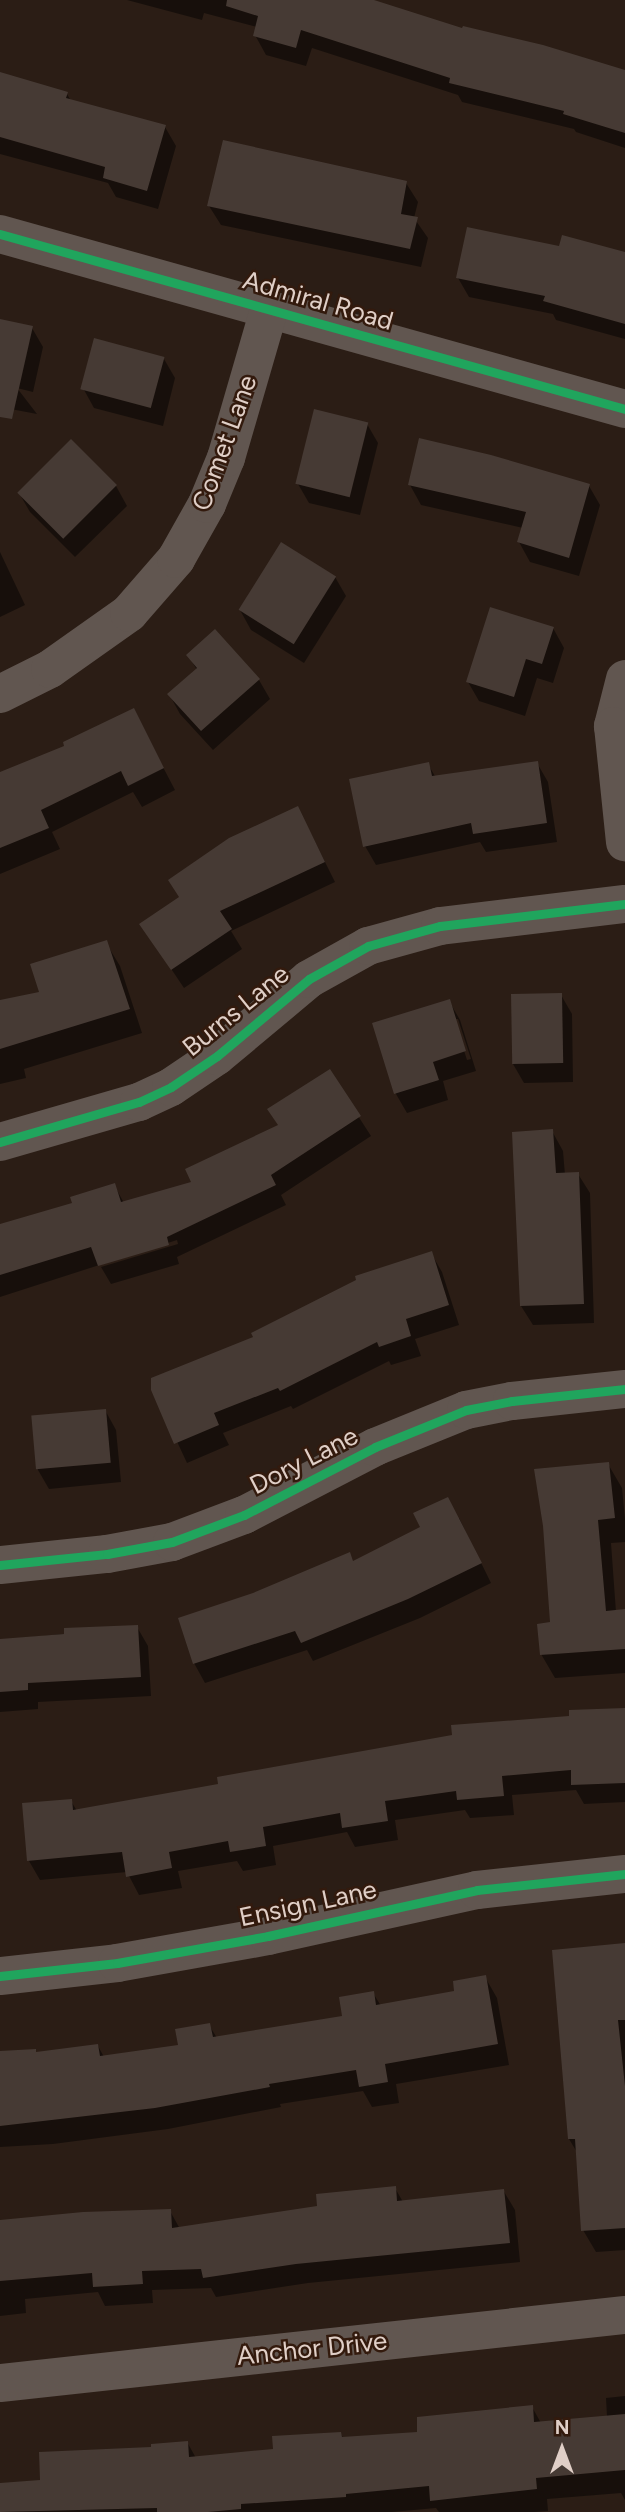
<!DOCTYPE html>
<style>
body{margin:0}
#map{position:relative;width:625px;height:2512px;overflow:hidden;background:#2b1d15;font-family:Figtree,sans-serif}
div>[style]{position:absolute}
.shadow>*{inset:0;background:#0007}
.building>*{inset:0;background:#463a34;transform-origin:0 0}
.minor>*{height:38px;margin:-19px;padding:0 19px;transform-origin:19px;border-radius:19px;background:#615650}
.cycleway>*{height:9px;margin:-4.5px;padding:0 4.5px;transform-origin:4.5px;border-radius:4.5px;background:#20a55d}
span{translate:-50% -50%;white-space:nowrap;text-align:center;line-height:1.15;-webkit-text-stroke:5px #331a0d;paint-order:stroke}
.street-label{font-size:26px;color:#e0cfc7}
.north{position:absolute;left:527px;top:2414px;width:70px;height:70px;-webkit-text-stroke:5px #331a0d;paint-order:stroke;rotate:0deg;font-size:19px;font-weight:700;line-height:28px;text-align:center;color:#e0cfc7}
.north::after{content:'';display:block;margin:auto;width:24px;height:32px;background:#e0cfc7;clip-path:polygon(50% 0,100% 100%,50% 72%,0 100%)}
</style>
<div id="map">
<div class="shadow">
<i style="clip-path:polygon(127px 0,369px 0,463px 30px,625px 72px,625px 148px,576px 132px,574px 129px,462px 102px,458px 95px,312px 48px,306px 66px,266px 55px,255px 35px,257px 27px,204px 13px,202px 20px)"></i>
<i style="clip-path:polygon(0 74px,67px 94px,71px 101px,165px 127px,176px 146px,158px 209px,116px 197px,108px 183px,0 154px)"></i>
<i style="clip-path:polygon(406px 183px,418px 202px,414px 218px,428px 238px,421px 267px,221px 225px,209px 206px)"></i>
<i style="clip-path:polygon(560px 248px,625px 254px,625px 339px,556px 320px,553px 314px,469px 297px,458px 278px)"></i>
<i style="clip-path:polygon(0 321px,32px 328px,43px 347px,33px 392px,17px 388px,37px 414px,0 407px)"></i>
<i style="clip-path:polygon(164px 359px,175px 378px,163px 426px,94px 408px,83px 388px)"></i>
<i style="clip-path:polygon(367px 424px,378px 443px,360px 515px,309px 503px,298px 484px)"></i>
<i style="clip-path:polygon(71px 442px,116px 486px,127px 506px,75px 557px,30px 512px,19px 493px)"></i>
<i style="clip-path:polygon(410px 485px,589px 486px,600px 505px,579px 576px,530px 562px,519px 542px,523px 528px,421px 505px)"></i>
<i style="clip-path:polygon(0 552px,25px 605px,0 617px)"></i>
<i style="clip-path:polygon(335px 577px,346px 596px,304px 663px,251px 630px,240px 610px)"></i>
<i style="clip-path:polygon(553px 628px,564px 648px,553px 683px,537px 678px,525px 716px,479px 701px,468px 682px)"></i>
<i style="clip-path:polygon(215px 631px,259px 680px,270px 699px,213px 750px,180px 714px,169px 694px,197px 670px,188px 655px)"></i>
<i style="clip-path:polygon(133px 710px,175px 790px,142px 807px,133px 792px,52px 832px,60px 849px,0 874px,0 774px,67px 747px)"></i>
<i style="clip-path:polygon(537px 763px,548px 782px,557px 842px,486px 852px,480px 842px,376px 865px,365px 846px,428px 764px,436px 778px)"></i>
<i style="clip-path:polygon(308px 828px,335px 882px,231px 931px,242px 949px,184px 988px,141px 924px)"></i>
<i style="clip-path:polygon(106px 943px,120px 966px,142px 1033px,24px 1069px,26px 1078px,0 1084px,0 1002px,42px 994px)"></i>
<i style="clip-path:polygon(561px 995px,572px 1014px,573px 1082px,524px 1083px,513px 1064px)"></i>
<i style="clip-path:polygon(evenodd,449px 1001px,460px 1020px,476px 1071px,443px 1081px,448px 1100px,407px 1113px,396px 1094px,374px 1024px,449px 1001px,454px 1019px,458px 1019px,471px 1059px,467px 1060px,454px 1019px)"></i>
<i style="clip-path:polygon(329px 1071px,371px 1136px,281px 1195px,286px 1205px,177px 1257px,179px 1264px,111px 1284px,101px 1267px,178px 1244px,177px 1240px,0 1297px,0 1225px,74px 1204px,114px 1185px,124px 1203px,194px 1183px,279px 1126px)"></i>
<i style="clip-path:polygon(552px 1131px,563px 1151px,565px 1175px,578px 1174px,590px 1193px,594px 1323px,533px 1325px,521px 1306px)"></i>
<i style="clip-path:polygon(431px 1253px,442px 1272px,459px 1325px,415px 1339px,421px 1356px,391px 1365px,389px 1361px,293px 1409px,291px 1406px,223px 1433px,229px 1445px,187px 1463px,153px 1390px,359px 1281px)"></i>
<i style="clip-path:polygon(105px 1410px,116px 1430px,121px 1482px,49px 1489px,38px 1470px,33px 1417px)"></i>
<i style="clip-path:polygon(608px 1464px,622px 1488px,625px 1519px,625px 1542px,611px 1543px,616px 1612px,625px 1611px,625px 1673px,555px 1678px,541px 1654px)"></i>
<i style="clip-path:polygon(459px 1518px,491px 1583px,420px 1618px,313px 1661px,307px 1650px,205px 1683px,194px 1663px,353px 1563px)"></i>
<i style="clip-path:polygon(137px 1627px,148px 1646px,151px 1696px,38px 1702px,38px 1709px,0 1712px,0 1640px)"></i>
<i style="clip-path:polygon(625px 1709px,625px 1802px,584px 1804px,576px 1790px,512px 1795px,514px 1815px,470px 1818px,465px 1810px,395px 1820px,398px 1840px,355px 1847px,347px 1832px,273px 1846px,276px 1865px,243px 1871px,237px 1861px,178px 1871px,182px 1888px,139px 1895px,127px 1872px,40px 1880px,29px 1861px,71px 1801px,77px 1811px)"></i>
<i style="clip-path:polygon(625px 1945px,625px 2250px,596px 2252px,583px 2230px,578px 2154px,569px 2139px)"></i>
<i style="clip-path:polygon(485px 1977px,497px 1998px,509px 2065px,396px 2084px,399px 2103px,372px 2107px,363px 2091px,280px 2104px,281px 2107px,168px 2129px,53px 2144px,0 2147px,0 2053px,36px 2054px,98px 2046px,104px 2057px,180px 2046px,209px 2025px,217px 2038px,344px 2017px,373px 1993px,381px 2006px,456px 1992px)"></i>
<i style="clip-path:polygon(395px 2188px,403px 2202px,503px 2190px,515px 2210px,520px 2262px,308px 2283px,216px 2297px,211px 2288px,152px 2290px,153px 2303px,105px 2306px,98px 2292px,25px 2299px,26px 2313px,0 2316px,0 2222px,170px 2211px,180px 2229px,319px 2207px)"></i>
<i style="clip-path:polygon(625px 2396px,625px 2500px,621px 2493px,547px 2499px,548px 2511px,534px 2512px,439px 2512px,436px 2508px,392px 2512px,0 2512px,0 2485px,42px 2482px,153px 2449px,187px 2442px,196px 2458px,274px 2451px,340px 2433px,344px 2439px,419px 2433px,532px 2407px,541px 2423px,607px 2417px,606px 2398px)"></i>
</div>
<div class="building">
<i style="clip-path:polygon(227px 0,374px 0,462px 28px,463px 26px,543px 45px,625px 70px,625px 133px,563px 114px,564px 111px,449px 83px,450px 78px,301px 30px,296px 48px,253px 36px,258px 16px,226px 6px)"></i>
<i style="clip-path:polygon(0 72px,68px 92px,66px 98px,166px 125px,147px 191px,103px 178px,105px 167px,0 137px)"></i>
<i style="clip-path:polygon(223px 140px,407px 181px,401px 214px,418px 217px,410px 249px,207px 206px)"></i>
<i style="clip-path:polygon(467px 227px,559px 246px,562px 235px,625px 252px,625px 324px,543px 301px,545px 296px,456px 278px)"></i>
<i style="clip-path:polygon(0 319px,33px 326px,12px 419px,0 417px)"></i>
<i style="left:94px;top:338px;width:73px;height:53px;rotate:15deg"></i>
<i style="left:314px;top:409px;width:56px;height:77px;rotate:14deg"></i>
<i style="clip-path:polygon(419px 438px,491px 455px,590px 484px,569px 558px,517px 542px,526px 512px,408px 485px)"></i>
<i style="left:71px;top:439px;width:65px;height:76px;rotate:45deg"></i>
<i style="left:281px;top:542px;width:65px;height:80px;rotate:32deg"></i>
<i style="clip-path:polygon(490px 607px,554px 627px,542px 664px,526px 659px,514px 697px,466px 682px)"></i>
<i style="clip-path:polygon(215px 629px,260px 679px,201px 731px,167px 694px,197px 668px,186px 655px)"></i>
<i style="clip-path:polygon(134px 708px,164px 768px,128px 786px,121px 771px,41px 810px,49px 828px,0 848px,0 772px,64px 746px,63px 742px)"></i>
<i style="clip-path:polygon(538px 761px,547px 823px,473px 834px,471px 823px,363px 847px,349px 779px,429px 762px,432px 776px)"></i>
<i style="clip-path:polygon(298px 806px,325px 862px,220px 911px,232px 929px,171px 970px,139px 924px,179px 897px,168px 880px,229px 838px)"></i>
<i style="clip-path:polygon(107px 940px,130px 1009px,0 1049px,0 1000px,39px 992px,30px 964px)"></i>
<i style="left:562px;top:993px;width:70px;height:51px;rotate:89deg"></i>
<i style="clip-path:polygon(450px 999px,466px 1051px,433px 1062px,439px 1080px,394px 1094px,372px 1023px)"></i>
<i style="clip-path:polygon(330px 1069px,361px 1116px,271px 1175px,276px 1185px,167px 1237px,169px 1245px,98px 1266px,91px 1247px,0 1275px,0 1224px,72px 1203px,70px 1197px,115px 1183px,121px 1202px,191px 1182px,185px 1169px,278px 1125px,267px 1109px)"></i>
<i style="clip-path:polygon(553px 1129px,556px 1173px,579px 1172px,584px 1304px,520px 1306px,512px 1132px)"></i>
<i style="clip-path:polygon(432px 1251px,449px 1305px,406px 1319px,411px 1336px,379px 1347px,377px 1342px,280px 1391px,278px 1388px,214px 1413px,219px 1425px,174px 1444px,151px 1390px,151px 1378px,253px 1337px,251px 1333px,356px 1280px,355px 1276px)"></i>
<i style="left:106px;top:1409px;width:54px;height:75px;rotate:85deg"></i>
<i style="clip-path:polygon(609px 1462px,615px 1518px,598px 1520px,606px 1611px,625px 1609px,625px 1649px,540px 1655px,537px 1624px,550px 1622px,543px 1526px,534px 1469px)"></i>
<i style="clip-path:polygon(448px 1497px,482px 1563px,408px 1599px,301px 1643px,295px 1631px,193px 1664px,178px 1618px,253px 1593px,350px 1552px,353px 1561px,420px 1527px,413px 1513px)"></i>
<i style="clip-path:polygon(138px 1625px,141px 1677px,28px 1683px,28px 1690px,0 1692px,0 1639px,64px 1634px,64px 1628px)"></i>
<i style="clip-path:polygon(625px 1708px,625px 1783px,571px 1785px,571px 1770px,502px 1776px,504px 1796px,457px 1800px,456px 1791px,385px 1801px,388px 1821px,342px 1828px,340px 1813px,263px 1827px,266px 1846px,230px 1852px,228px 1841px,169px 1852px,172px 1868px,126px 1877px,122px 1852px,27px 1861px,22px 1803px,72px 1799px,73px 1810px,218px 1784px,217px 1777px,452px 1735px,451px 1725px,569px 1716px,569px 1710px)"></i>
<i style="clip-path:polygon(625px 1943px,625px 2020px,618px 2020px,625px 2086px,625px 2228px,581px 2231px,575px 2139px,568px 2139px,552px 1950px)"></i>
<i style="clip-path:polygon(486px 1975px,498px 2044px,385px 2064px,388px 2082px,359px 2087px,356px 2070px,269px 2084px,270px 2087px,155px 2108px,0 2126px,0 2051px,36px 2049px,36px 2052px,98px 2044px,100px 2056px,178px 2045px,175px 2029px,210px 2023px,213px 2037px,342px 2016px,339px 1997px,374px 1991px,376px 2005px,454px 1991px,453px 1981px)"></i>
<i style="clip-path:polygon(396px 2186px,397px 2201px,504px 2189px,510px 2243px,296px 2264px,203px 2278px,201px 2269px,142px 2271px,143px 2284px,93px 2287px,92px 2273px,0 2281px,0 2220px,83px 2212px,171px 2209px,172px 2228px,317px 2206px,316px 2194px)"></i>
<i style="clip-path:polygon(533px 2405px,534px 2422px,625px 2414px,625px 2470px,536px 2478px,537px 2489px,430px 2501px,429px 2486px,346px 2494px,346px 2497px,241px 2504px,241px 2509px,208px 2512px,157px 2512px,157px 2508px,0 2512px,0 2483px,40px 2480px,39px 2452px,151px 2447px,151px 2444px,188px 2441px,189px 2457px,273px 2449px,272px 2436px,341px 2432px,342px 2437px,417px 2432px,417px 2417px)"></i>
</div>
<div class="minor">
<i style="left:0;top:234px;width:649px;rotate:15.64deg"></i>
<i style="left:625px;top:679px;width:49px;rotate:104.3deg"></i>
<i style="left:613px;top:726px;width:117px;rotate:84.1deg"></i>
<i style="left:0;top:694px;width:56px;rotate:-26.6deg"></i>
<i style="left:50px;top:669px;width:97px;rotate:-35.3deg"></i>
<i style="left:129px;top:613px;width:72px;rotate:-49deg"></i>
<i style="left:176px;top:559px;width:63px;rotate:-60.6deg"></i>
<i style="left:207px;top:504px;width:50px;rotate:-67.6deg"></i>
<i style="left:226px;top:458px;width:154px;rotate:-73.8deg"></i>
<i style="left:0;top:1142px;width:145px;rotate:-16.1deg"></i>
<i style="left:139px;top:1102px;width:35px;rotate:-25deg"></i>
<i style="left:171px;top:1087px;width:55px;rotate:-34deg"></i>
<i style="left:217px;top:1056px;width:120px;rotate:-39.9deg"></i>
<i style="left:309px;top:979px;width:68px;rotate:-29.2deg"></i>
<i style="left:368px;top:946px;width:75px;rotate:-15.5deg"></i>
<i style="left:440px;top:926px;width:186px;rotate:-6.8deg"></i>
<i style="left:0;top:1565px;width:108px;rotate:-5.9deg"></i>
<i style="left:107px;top:1554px;width:66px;rotate:-10.5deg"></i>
<i style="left:172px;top:1542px;width:77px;rotate:-20.6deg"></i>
<i style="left:244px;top:1515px;width:148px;rotate:-27.4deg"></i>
<i style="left:375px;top:1447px;width:98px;rotate:-22.1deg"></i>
<i style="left:466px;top:1410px;width:47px;rotate:-11.1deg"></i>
<i style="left:512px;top:1401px;width:114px;rotate:-6.1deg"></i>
<i style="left:0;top:1976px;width:118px;rotate:-6.3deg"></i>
<i style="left:117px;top:1963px;width:153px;rotate:-10.1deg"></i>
<i style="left:268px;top:1936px;width:214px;rotate:-12.4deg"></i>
<i style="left:477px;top:1890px;width:149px;rotate:-6.2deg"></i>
<i style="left:0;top:2383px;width:629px;rotate:-6.21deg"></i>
</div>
<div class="cycleway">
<i style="left:0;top:234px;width:649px;rotate:15.64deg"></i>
<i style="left:0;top:1142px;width:145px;rotate:-16.1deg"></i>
<i style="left:139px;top:1102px;width:35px;rotate:-25deg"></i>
<i style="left:171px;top:1087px;width:55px;rotate:-34deg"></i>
<i style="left:217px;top:1056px;width:120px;rotate:-39.9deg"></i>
<i style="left:309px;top:979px;width:68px;rotate:-29.2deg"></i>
<i style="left:368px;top:946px;width:75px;rotate:-15.5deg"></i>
<i style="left:440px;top:926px;width:186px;rotate:-6.8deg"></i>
<i style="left:0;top:1565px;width:108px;rotate:-5.9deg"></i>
<i style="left:107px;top:1554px;width:66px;rotate:-10.5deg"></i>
<i style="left:172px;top:1542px;width:77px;rotate:-20.6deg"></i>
<i style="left:244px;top:1515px;width:148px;rotate:-27.4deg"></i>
<i style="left:375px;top:1447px;width:98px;rotate:-22.1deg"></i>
<i style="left:466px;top:1410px;width:47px;rotate:-11.1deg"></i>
<i style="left:512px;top:1401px;width:114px;rotate:-6.1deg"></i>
<i style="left:0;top:1976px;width:118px;rotate:-6.3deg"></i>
<i style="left:117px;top:1963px;width:153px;rotate:-10.1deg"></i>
<i style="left:268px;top:1936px;width:214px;rotate:-12.4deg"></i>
<i style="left:477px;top:1890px;width:149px;rotate:-6.2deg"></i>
</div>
<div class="street-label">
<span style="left:318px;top:301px;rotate:16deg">Admiral Road</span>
<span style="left:225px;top:443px;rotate:-70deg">Comet Lane</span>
<span style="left:236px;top:1011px;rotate:-39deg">Burns Lane</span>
<span style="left:304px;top:1461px;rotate:-27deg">Dory Lane</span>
<span style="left:308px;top:1904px;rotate:-12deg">Ensign Lane</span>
<span style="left:312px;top:2349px;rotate:-6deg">Anchor Drive</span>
</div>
<div class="north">N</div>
</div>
